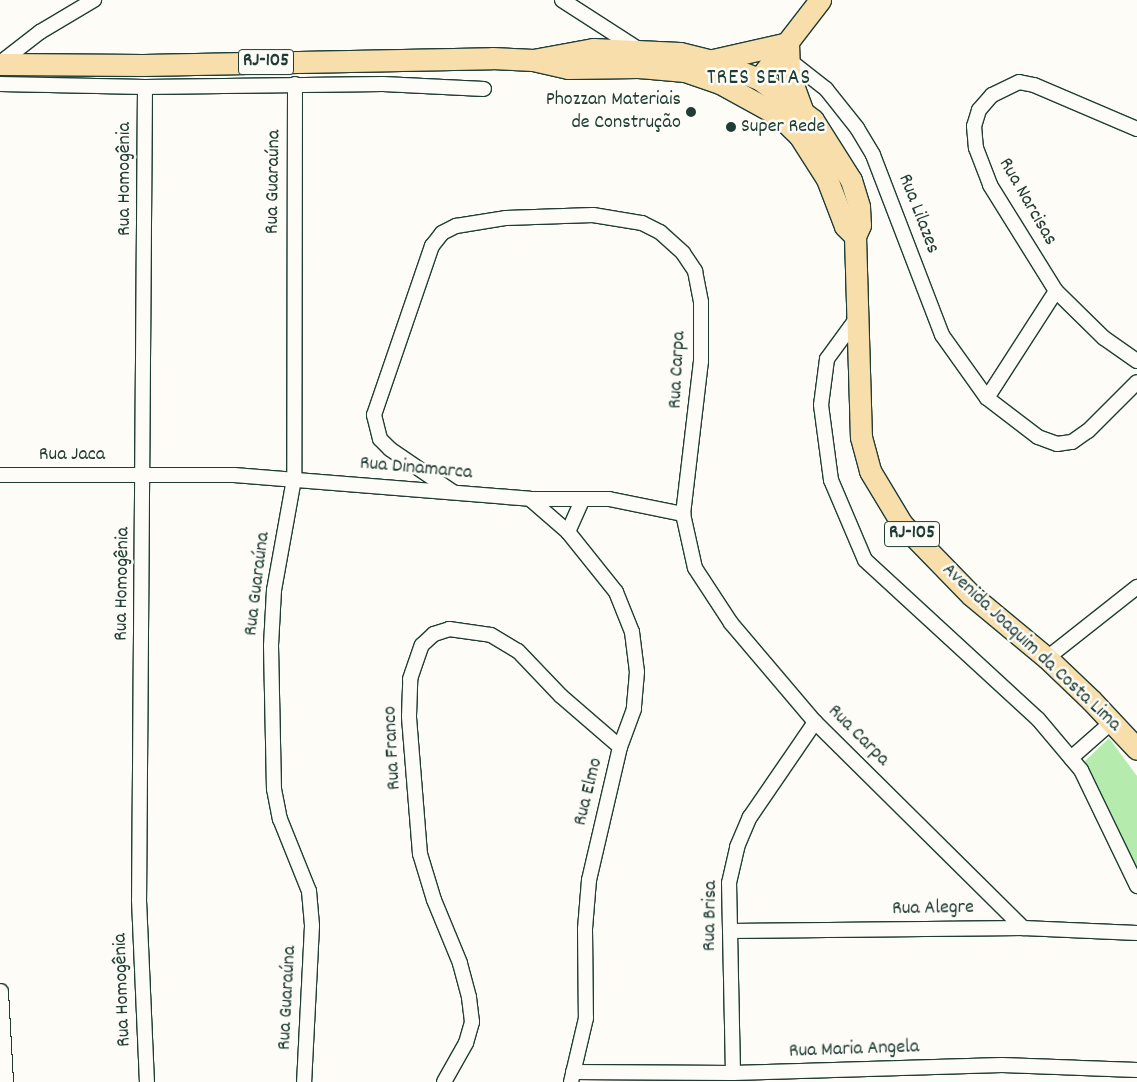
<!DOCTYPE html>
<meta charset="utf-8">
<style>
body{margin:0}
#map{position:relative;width:1137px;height:1082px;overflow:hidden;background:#fdfcf7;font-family:Dekko,sans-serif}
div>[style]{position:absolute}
.green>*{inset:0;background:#b5ebad}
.roads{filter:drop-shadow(1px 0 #1f3d34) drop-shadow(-1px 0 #1f3d34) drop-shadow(0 1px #1f3d34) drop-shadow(0 -1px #1f3d34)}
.minor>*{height:14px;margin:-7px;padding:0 7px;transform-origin:7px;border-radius:7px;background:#fdfcf7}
.tertiary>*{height:16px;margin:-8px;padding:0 8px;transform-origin:8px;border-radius:8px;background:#fdfcf7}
.primary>*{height:21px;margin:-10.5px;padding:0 10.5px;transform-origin:10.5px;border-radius:10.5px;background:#f8deab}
.dots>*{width:14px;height:14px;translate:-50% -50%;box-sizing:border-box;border:2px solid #fdfcf7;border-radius:50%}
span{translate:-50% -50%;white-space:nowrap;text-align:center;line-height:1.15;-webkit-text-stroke:5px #fdfcf7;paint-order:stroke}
.shield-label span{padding:1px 4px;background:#fdfcf7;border:1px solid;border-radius:4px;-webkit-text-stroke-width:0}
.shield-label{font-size:19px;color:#1f3d34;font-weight:700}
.poi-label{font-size:20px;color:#1f3d34}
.right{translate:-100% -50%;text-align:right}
.left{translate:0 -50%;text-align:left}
.street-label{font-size:20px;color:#1f3d34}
.quarter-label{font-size:22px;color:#1f3d34;letter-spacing:1px}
</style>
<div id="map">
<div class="green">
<i style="clip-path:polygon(1109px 738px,1137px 776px,1137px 882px,1084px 762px)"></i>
</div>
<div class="roads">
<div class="minor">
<i style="left:562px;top:0;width:90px;rotate:32.8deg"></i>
<i style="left:789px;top:60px;width:47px;rotate:38.1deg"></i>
<i style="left:826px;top:89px;width:50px;rotate:51.5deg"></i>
<i style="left:857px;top:128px;width:31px;rotate:59deg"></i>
<i style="left:873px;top:155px;width:193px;rotate:69deg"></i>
<i style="left:942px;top:335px;width:77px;rotate:54.5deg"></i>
<i style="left:987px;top:398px;width:64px;rotate:37.4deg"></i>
<i style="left:1038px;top:437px;width:20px;rotate:20deg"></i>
<i style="left:1057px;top:444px;width:15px;rotate:-8deg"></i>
<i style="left:1072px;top:442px;width:19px;rotate:-35deg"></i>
<i style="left:1088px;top:431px;width:69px;rotate:-45deg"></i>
<i style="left:0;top:63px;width:51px;rotate:-37.8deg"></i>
<i style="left:40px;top:32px;width:63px;rotate:-30.7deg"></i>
<i style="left:0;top:84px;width:145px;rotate:1.2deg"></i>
<i style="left:145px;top:87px;width:238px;rotate:-0.7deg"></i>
<i style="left:383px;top:84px;width:101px;rotate:2.8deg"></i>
<i style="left:295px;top:84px;width:395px;rotate:90.1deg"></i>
<i style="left:294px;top:479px;width:113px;rotate:100.2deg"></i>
<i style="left:274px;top:590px;width:56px;rotate:93.1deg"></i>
<i style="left:271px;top:646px;width:143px;rotate:88.8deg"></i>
<i style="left:274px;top:789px;width:31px;rotate:79deg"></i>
<i style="left:280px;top:819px;width:78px;rotate:68.1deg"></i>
<i style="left:309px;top:891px;width:35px;rotate:85deg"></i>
<i style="left:312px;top:926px;width:156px;rotate:92.9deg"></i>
<i style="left:145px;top:87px;width:813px;rotate:90.42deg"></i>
<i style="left:139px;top:900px;width:182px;rotate:87.5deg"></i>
<i style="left:1137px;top:129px;width:112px;rotate:-156.9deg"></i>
<i style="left:1034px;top:85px;width:15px;rotate:-169deg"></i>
<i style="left:1019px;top:82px;width:30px;rotate:154deg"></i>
<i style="left:992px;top:95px;width:20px;rotate:131deg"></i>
<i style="left:979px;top:110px;width:17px;rotate:107deg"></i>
<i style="left:974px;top:126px;width:22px;rotate:85deg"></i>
<i style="left:976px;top:148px;width:40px;rotate:69deg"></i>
<i style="left:990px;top:185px;width:125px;rotate:58.1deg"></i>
<i style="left:1056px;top:291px;width:67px;rotate:44.4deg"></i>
<i style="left:1104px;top:338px;width:40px;rotate:34.9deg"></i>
<i style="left:857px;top:318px;width:51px;rotate:126.2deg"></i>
<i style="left:827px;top:359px;width:46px;rotate:97.4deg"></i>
<i style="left:821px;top:405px;width:76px;rotate:82.4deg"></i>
<i style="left:831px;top:480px;width:87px;rotate:67deg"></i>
<i style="left:865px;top:560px;width:235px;rotate:42.6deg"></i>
<i style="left:1038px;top:719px;width:67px;rotate:49.9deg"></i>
<i style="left:1081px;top:770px;width:129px;rotate:64.2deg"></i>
<i style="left:987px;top:398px;width:127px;rotate:-57.2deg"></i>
<i style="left:0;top:475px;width:234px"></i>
<i style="left:234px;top:475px;width:297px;rotate:4.6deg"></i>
<i style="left:530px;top:499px;width:79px"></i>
<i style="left:609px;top:499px;width:76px;rotate:11.5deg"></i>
<i style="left:453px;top:492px;width:76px;rotate:-145.7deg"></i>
<i style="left:390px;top:449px;width:14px;rotate:-135deg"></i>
<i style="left:380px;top:439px;width:25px;rotate:-104deg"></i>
<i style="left:374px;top:415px;width:179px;rotate:-71.1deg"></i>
<i style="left:432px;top:246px;width:16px;rotate:-52deg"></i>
<i style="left:442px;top:233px;width:16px;rotate:-27deg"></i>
<i style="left:456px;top:226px;width:51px;rotate:-9.1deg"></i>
<i style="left:506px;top:218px;width:87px;rotate:-2deg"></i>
<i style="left:593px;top:215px;width:50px;rotate:9.3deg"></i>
<i style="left:642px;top:223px;width:20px;rotate:27deg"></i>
<i style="left:660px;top:232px;width:31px;rotate:42deg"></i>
<i style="left:683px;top:253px;width:22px;rotate:56deg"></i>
<i style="left:695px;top:271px;width:32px;rotate:79deg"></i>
<i style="left:701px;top:302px;width:59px;rotate:90deg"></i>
<i style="left:701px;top:361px;width:154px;rotate:96.7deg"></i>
<i style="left:683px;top:514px;width:55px;rotate:77.5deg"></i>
<i style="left:695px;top:568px;width:66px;rotate:56.8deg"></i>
<i style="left:731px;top:623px;width:130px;rotate:49.7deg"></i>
<i style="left:815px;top:722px;width:293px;rotate:44.7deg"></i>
<i style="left:530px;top:499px;width:50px;rotate:41deg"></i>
<i style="left:568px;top:532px;width:77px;rotate:51.3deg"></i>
<i style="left:616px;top:592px;width:43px;rotate:68.2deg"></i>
<i style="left:632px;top:632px;width:40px;rotate:82.9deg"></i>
<i style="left:637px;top:672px;width:37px;rotate:95deg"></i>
<i style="left:634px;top:709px;width:40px;rotate:110.2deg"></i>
<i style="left:620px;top:747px;width:137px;rotate:103.1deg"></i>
<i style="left:589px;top:880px;width:49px;rotate:94.7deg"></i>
<i style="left:585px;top:929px;width:89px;rotate:89.4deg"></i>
<i style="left:586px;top:1018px;width:66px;rotate:103.2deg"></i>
<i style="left:568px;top:532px;width:36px;rotate:-66deg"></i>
<i style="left:1047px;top:658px;width:115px;rotate:-38.3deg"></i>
<i style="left:1071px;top:758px;width:56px;rotate:-41.4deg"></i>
<i style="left:730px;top:931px;width:293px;rotate:-0.6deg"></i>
<i style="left:1023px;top:928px;width:114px;rotate:2.5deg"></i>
<i style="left:573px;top:1072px;width:160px;rotate:0.4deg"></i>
<i style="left:733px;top:1073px;width:269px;rotate:-1.7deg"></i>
<i style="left:1002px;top:1065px;width:135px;rotate:2.1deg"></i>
<i style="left:733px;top:1073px;width:190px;rotate:-91.2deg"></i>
<i style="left:729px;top:883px;width:37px;rotate:-77deg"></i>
<i style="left:737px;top:847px;width:33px;rotate:-67deg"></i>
<i style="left:750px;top:817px;width:115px;rotate:-55.6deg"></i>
<i style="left:444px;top:1082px;width:45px;rotate:-60.6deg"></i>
<i style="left:466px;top:1043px;width:22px;rotate:-74deg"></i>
<i style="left:472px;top:1022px;width:25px;rotate:-97deg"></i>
<i style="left:469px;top:997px;width:35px;rotate:-105deg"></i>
<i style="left:460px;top:963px;width:68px;rotate:-112.4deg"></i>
<i style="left:434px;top:900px;width:48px;rotate:-106.9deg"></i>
<i style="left:420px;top:854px;width:138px;rotate:-94.6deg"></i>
<i style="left:409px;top:716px;width:37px;rotate:-88deg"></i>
<i style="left:410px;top:679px;width:36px;rotate:-71deg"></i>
<i style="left:422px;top:645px;width:16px;rotate:-43deg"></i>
<i style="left:434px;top:634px;width:16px;rotate:-18deg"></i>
<i style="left:449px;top:629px;width:42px;rotate:8.1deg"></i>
<i style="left:491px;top:635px;width:31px;rotate:31deg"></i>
<i style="left:518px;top:651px;width:62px;rotate:46.3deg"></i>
<i style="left:561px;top:696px;width:78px;rotate:40.8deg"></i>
</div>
<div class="tertiary">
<i style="left:0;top:992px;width:90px;rotate:86.8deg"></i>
</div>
<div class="primary">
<i style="left:788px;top:43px;width:31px;rotate:88deg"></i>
<i style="left:789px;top:74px;width:38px;rotate:70deg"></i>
<i style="left:533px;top:60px;width:61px;rotate:-10.4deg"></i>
<i style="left:593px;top:49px;width:87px;rotate:2.6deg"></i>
<i style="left:680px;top:53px;width:33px;rotate:14deg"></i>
<i style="left:712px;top:61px;width:50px;rotate:21deg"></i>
<i style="left:759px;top:79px;width:68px;rotate:37.2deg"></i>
<i style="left:813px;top:120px;width:71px;rotate:57.7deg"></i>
<i style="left:851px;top:180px;width:28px;rotate:73deg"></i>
<i style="left:859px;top:207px;width:18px;rotate:87deg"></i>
<i style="left:860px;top:225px;width:12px;rotate:114deg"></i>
<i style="left:855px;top:236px;width:201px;rotate:88.3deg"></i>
<i style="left:861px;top:437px;width:35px;rotate:75deg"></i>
<i style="left:870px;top:471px;width:62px;rotate:58.9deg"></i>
<i style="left:902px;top:524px;width:99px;rotate:45.8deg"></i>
<i style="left:971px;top:595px;width:99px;rotate:39.7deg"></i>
<i style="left:1047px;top:658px;width:61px;rotate:43.7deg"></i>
<i style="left:1091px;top:700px;width:67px;rotate:46.8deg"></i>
<i style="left:713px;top:60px;width:77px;rotate:-12.8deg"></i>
<i style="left:0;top:64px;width:143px;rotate:0.4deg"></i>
<i style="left:143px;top:65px;width:349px;rotate:-1.1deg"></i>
<i style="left:492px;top:58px;width:41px;rotate:2.8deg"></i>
<i style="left:533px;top:60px;width:36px;rotate:13deg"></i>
<i style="left:568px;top:68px;width:70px;rotate:-0.8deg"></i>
<i style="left:638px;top:67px;width:47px;rotate:4.9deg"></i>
<i style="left:685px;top:71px;width:37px;rotate:19deg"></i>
<i style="left:720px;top:83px;width:66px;rotate:28.9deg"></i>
<i style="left:778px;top:115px;width:29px;rotate:44deg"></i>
<i style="left:799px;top:135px;width:52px;rotate:57.5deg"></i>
<i style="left:827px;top:179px;width:50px;rotate:69deg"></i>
<i style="left:845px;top:226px;width:14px;rotate:45deg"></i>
<i style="left:759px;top:79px;width:100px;rotate:-52.3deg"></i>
</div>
</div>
<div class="dots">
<i style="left:691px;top:112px;background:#1f3d34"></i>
<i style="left:731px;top:127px;background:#1f3d34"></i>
</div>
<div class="shield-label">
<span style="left:266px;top:62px">RJ-105</span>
<span style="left:912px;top:534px">RJ-105</span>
</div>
<div class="poi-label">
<span class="right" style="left:681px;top:112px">Phozzan Materiais<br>de Construção</span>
<span class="left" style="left:741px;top:127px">Super Rede</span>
</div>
<div class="street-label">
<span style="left:125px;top:179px;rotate:-90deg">Rua Homogênia</span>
<span style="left:274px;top:182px;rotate:-89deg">Rua Guaraúna</span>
<span style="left:1027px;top:202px;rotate:60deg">Rua Narcisas</span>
<span style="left:918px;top:214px;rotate:69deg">Rua Lilazes</span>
<span style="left:678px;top:370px;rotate:-87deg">Rua Carpa</span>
<span style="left:72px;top:455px">Rua Jaca</span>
<span style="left:416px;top:469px;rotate:5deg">Rua Dinamarca</span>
<span style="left:123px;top:584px;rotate:-89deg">Rua Homogênia</span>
<span style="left:258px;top:584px;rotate:-83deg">Rua Guaraúna</span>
<span style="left:1031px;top:648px;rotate:43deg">Avenida Joaquim da Costa Lima</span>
<span style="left:858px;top:736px;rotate:45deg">Rua Carpa</span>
<span style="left:393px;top:748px;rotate:-93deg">Rua Franco</span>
<span style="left:589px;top:792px;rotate:-76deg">Rua Elmo</span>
<span style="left:933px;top:909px;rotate:-1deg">Rua Alegre</span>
<span style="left:711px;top:916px;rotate:-89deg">Rua Brisa</span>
<span style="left:123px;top:990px;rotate:-92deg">Rua Homogênia</span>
<span style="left:288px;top:998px;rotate:-87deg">Rua Guaraúna</span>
<span style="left:854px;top:1050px;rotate:-2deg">Rua Maria Angela</span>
</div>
<div class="quarter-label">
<span style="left:759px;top:79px">TRES SETAS</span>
</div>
</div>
